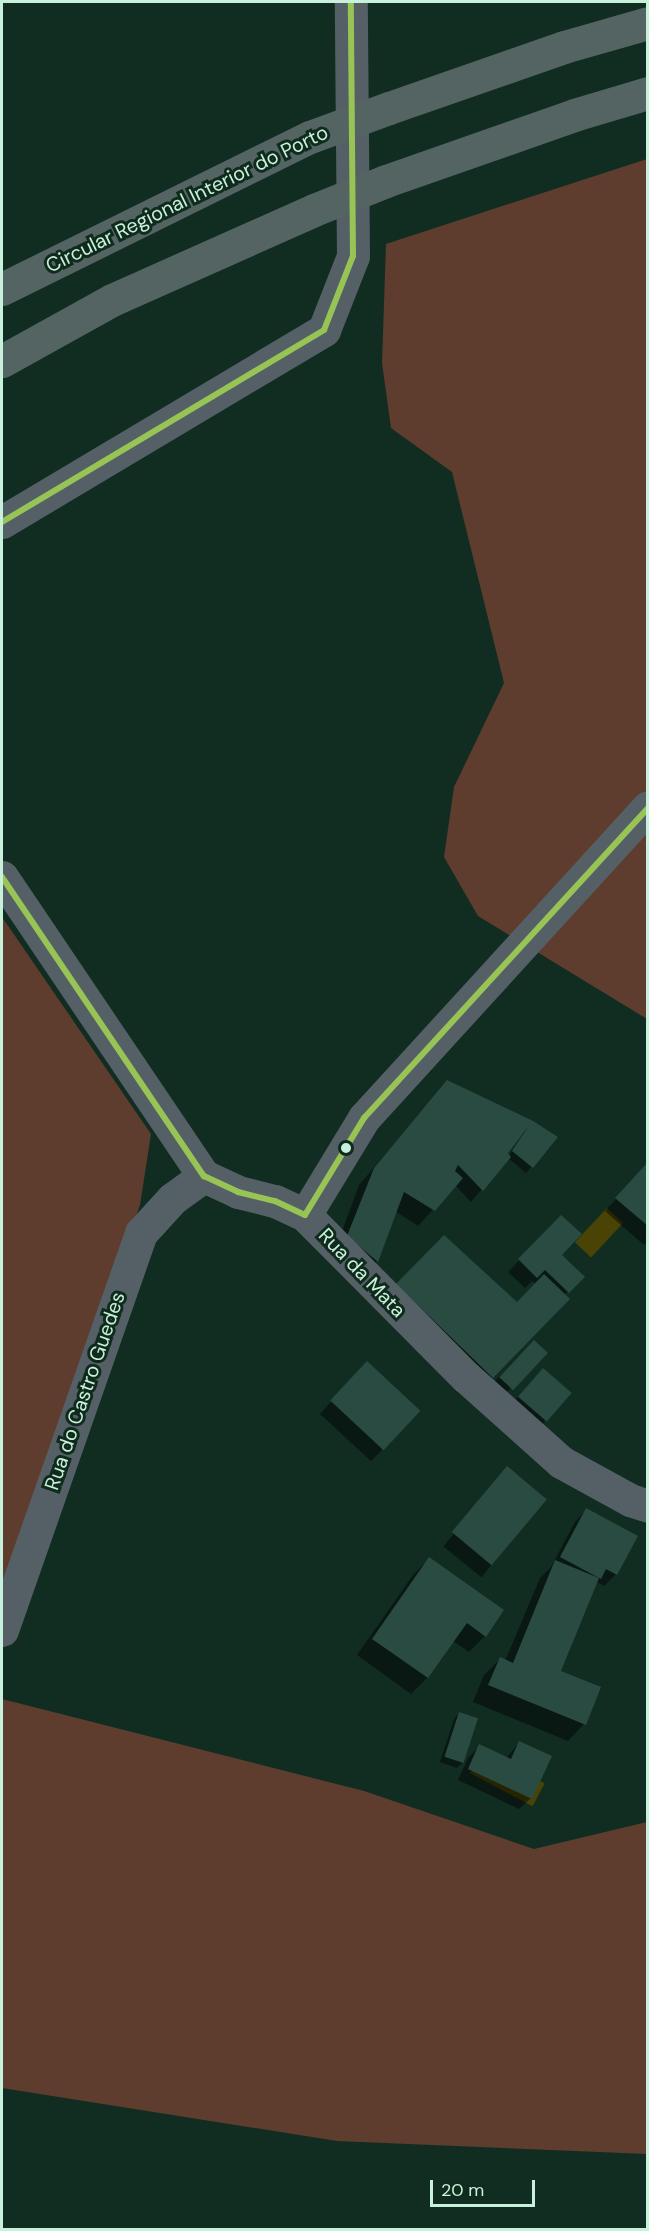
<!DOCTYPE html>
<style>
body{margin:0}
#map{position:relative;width:649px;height:2231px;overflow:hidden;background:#112d22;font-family:"DM Sans",sans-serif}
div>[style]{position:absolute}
.green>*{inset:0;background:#5e3d2f}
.water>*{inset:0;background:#494405;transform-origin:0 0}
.shadow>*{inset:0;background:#0007;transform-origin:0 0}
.building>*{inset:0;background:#2a4b42;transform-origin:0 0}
.minor>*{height:33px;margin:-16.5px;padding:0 16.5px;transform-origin:16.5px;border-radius:16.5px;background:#556066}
.highway>*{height:33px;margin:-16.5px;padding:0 16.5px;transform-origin:16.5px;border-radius:16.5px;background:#546463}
.highway-bridge>*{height:33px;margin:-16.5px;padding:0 16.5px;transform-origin:16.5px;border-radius:16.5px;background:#546463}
.bus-1>*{height:6px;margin:-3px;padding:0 3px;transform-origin:3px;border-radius:3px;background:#98c455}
.dots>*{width:16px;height:16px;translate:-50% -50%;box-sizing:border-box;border:3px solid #102b1e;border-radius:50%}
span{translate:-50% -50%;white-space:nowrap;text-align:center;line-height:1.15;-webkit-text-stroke:6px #102b1e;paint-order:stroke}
.street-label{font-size:20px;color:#c8f1db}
.frame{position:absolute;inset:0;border:3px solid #c8f1db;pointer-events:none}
.scale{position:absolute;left:430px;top:2180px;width:105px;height:27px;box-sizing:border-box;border:3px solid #c8f1db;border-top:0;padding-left:8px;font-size:18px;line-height:21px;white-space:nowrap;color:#c8f1db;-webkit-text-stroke:4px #102b1e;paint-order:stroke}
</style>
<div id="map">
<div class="green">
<i style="clip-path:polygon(647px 159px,647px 1019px,478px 916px,444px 857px,454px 787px,504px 683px,452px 472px,391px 428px,382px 363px,386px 244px)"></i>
<i style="clip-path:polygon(2px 917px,151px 1134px,140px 1205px,2px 1588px)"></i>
<i style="clip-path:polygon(2px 1699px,364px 1791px,534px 1849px,647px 1822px,647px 2154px,337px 2141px,2px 2088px)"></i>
</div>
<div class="water">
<i style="left:607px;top:1208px;width:22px;height:47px;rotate:43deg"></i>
<i style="left:482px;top:1750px;width:71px;height:26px;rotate:28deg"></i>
</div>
<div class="shadow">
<i style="clip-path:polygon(evenodd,447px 1082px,556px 1137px,526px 1173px,508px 1158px,471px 1202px,455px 1185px,418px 1226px,395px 1211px,377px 1261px,365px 1273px,336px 1248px,359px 1185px,447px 1082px,521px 1134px,523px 1136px,508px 1157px,506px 1152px,521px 1134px)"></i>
<i style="clip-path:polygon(648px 1164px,648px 1242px,644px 1245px,605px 1211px)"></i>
<i style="clip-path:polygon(561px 1217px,560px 1255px,583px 1277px,564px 1295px,568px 1299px,476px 1393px,381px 1301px,516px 1304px,536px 1284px,532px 1281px,525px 1288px,508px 1272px)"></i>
<i style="left:534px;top:1342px;width:16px;height:57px;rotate:45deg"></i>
<i style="clip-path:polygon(355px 1375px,382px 1450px,371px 1461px,320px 1414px)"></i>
<i style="clip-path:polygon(532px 1382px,545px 1421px,533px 1433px,507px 1409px)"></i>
<i style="left:507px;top:1468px;width:49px;height:101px;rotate:39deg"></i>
<i style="clip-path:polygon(586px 1510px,636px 1537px,615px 1575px,604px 1586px,595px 1581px,559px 1671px,599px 1688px,584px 1724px,568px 1741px,473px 1702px,484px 1675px,500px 1659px,505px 1661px,540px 1578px,551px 1567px,575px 1522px)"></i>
<i style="clip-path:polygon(429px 1559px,485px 1636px,469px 1652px,453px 1641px,427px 1678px,411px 1694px,357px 1655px,413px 1575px)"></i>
<i style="clip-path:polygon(459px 1713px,463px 1762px,457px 1768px,440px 1762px,454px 1719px)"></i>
<i style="clip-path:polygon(519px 1743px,531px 1798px,519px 1809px,458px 1780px,468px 1758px,480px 1746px,506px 1758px)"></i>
</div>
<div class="building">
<i style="clip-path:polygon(447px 1080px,533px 1121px,558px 1137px,533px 1168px,512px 1151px,528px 1127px,508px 1153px,511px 1157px,483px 1191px,458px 1165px,455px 1171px,463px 1178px,435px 1211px,404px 1192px,378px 1262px,347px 1236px,374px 1168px)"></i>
<i style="clip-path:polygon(648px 1162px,648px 1226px,615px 1198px)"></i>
<i style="clip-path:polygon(561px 1215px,582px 1234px,562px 1255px,585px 1277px,569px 1293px,545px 1270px,537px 1278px,518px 1259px)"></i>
<i style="clip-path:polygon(444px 1235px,517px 1302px,544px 1274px,570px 1299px,493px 1378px,396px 1284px)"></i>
<i style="left:534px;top:1340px;width:19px;height:51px;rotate:43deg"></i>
<i style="left:367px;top:1361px;width:73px;height:54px;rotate:43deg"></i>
<i style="left:543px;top:1368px;width:38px;height:38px;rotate:41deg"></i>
<i style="left:507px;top:1466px;width:52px;height:86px;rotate:40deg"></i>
<i style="clip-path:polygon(586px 1508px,638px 1536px,617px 1575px,606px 1569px,601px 1579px,560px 1557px)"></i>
<i style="clip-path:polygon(429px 1557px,504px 1610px,486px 1637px,467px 1623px,428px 1678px,372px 1639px)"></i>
<i style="clip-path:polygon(555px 1560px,599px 1578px,561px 1671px,601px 1687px,586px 1725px,488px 1685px,500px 1657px,513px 1663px)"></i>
<i style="left:459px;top:1712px;width:20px;height:47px;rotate:18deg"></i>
<i style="clip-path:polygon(519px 1741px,552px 1756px,532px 1799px,468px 1769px,479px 1744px,511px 1759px)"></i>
</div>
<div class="minor">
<i style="left:2px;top:522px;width:375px;rotate:-30.8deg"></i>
<i style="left:324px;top:330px;width:79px;rotate:-68.6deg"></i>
<i style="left:353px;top:256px;width:254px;rotate:-90.5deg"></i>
<i style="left:2px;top:877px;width:361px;rotate:56deg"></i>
<i style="left:204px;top:1176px;width:38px;rotate:25deg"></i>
<i style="left:238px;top:1192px;width:38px;rotate:14deg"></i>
<i style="left:275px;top:1201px;width:33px;rotate:25deg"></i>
<i style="left:305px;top:1215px;width:228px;rotate:45.2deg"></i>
<i style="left:466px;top:1377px;width:127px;rotate:41.8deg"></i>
<i style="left:561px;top:1462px;width:79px;rotate:28.8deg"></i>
<i style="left:630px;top:1500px;width:19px;rotate:18deg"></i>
<i style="left:305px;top:1215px;width:114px;rotate:-58.7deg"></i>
<i style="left:364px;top:1118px;width:421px;rotate:-47.6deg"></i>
<i style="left:2px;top:1630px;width:421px;rotate:-70.7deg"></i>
<i style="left:141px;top:1233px;width:46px;rotate:-47.6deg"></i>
<i style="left:172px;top:1199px;width:39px;rotate:-36deg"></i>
</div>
<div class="highway">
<i style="left:389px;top:108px;width:185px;rotate:-19.2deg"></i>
<i style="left:564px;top:47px;width:87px;rotate:-15.9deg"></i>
<i style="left:386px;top:181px;width:199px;rotate:-19.3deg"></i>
<i style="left:574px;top:115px;width:77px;rotate:-16.6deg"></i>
<i style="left:2px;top:289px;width:343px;rotate:-26.3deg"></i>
<i style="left:2px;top:361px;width:126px;rotate:-29deg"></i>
<i style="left:112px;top:300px;width:221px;rotate:-24deg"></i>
</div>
<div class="highway-bridge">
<i style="left:310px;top:137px;width:84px;rotate:-20.2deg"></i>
<i style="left:314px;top:210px;width:78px;rotate:-21.9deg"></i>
</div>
<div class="bus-1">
<i style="left:2px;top:522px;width:375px;rotate:-30.8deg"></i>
<i style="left:324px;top:330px;width:79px;rotate:-68.6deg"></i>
<i style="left:353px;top:256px;width:254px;rotate:-90.5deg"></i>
<i style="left:2px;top:877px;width:361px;rotate:56deg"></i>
<i style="left:204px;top:1176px;width:38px;rotate:25deg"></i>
<i style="left:238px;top:1192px;width:38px;rotate:14deg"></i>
<i style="left:275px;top:1201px;width:33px;rotate:25deg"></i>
<i style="left:305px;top:1215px;width:114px;rotate:-58.7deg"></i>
<i style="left:364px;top:1118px;width:420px;rotate:-47.5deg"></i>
</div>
<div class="dots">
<i style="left:346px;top:1148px;background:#c8f1db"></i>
</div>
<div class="street-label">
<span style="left:187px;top:199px;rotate:-26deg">Circular Regional Interior do Porto</span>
<span style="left:362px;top:1273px;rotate:46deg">Rua da Mata</span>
<span style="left:85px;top:1391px;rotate:-71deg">Rua do Castro Guedes</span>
</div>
<div class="frame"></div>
<div class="scale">20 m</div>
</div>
